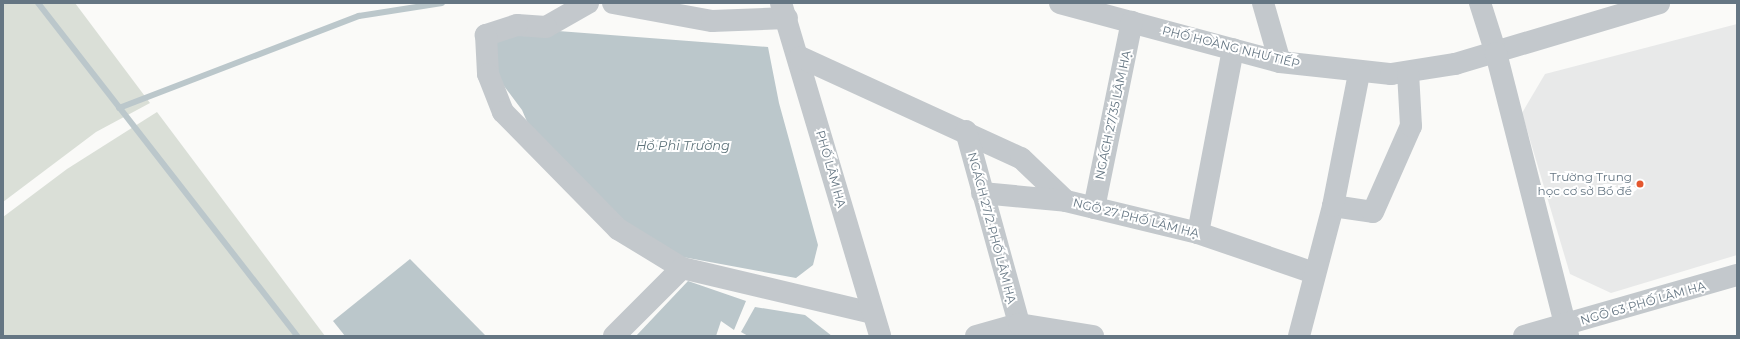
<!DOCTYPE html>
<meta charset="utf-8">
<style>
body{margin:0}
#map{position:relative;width:1740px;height:339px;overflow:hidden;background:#fafaf8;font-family:Montserrat,sans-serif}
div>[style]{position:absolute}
.built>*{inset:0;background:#e8e9e9}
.green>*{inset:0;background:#dadfd7}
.water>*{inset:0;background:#bbc7cb}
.stream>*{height:6px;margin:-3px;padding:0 3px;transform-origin:3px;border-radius:3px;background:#bbc7cb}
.minor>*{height:22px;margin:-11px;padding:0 11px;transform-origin:11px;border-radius:11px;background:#c3c8cc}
.dots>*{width:11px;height:11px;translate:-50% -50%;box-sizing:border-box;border:2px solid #fff;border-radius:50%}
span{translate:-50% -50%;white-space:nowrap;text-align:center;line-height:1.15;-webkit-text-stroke:4px #fff;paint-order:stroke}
.street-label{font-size:12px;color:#657683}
.poi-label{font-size:12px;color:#657683}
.right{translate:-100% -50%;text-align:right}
.water-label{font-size:13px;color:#60757c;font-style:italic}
.frame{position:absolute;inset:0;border:4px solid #657683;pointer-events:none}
</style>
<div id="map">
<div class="built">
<i style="clip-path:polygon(1737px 24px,1737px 255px,1611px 293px,1570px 274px,1522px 113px,1545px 74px)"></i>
</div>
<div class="green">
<i style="clip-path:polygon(3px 3px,75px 3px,150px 103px,96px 132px,3px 202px)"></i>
<i style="clip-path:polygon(157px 112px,325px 336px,3px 336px,3px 217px,67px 169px)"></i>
</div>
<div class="water">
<i style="clip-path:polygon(519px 28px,768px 47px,779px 103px,818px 245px,813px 265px,796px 278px,661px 253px,627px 234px,532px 133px,522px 110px,495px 74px,491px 42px)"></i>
<i style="clip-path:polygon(410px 259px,486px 336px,345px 336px,333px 321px)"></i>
<i style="clip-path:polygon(688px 281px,746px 301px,734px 330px,721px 321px,716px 336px,636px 336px)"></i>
<i style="clip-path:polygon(755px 307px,805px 315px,832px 336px,748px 336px,741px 332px)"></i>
</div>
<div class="stream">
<i style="left:38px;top:3px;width:422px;rotate:52.1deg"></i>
<i style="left:119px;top:108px;width:257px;rotate:-21deg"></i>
<i style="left:359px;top:16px;width:84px;rotate:-8.9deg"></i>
</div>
<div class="minor">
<i style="left:588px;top:3px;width:48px;rotate:150.3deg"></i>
<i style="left:546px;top:27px;width:29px;rotate:-176deg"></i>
<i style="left:517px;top:25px;width:33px;rotate:162deg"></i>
<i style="left:486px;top:35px;width:39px;rotate:87deg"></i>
<i style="left:488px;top:74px;width:41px;rotate:68.5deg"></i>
<i style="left:503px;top:112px;width:164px;rotate:45.5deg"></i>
<i style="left:618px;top:229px;width:75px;rotate:31.4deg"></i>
<i style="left:682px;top:268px;width:196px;rotate:13.3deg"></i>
<i style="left:613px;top:3px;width:101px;rotate:10.3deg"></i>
<i style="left:712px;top:21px;width:75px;rotate:-2.3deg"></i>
<i style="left:781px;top:3px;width:347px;rotate:73.4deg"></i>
<i style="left:1060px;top:3px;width:228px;rotate:15deg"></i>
<i style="left:1280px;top:62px;width:112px;rotate:6.2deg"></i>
<i style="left:1391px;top:74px;width:65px;rotate:-8.9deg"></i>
<i style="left:1455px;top:64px;width:213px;rotate:-16.6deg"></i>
<i style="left:1263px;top:3px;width:61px;rotate:73.9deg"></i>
<i style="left:1480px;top:3px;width:52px;rotate:72.3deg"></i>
<i style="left:1496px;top:53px;width:292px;rotate:75.7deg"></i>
<i style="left:800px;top:57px;width:243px;rotate:24.6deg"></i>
<i style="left:1021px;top:158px;width:62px;rotate:43.7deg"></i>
<i style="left:1066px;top:201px;width:136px;rotate:13.6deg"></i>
<i style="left:1198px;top:233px;width:123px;rotate:19deg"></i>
<i style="left:966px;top:131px;width:200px;rotate:74.6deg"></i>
<i style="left:982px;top:193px;width:84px;rotate:5.4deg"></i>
<i style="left:1333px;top:206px;width:40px;rotate:8.5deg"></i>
<i style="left:1373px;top:212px;width:94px;rotate:-66.2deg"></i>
<i style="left:1411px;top:126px;width:54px;rotate:-93.2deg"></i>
<i style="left:1094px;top:208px;width:190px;rotate:-78.5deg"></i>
<i style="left:1198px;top:233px;width:187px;rotate:-79.2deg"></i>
<i style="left:614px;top:336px;width:96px;rotate:-45deg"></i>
<i style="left:976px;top:336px;width:45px;rotate:-15.6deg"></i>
<i style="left:1019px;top:324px;width:75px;rotate:9.2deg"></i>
<i style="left:1299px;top:336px;width:134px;rotate:-75.3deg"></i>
<i style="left:1333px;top:206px;width:136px;rotate:-78.9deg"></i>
<i style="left:1524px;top:336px;width:222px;rotate:-16deg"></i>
</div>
<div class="dots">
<i style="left:1640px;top:184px;background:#e4572e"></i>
</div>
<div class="street-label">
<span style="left:1231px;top:47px;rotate:14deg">PHỐ HOÀNG NHƯ TIẾP</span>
<span style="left:1113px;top:115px;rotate:-78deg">NGÁCH 27/35 LÂM HẠ</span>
<span style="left:831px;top:169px;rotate:74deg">PHỐ LÂM HẠ</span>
<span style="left:1136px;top:218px;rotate:14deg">NGÕ 27 PHỐ LÂM HẠ</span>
<span style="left:992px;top:228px;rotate:75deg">NGÁCH 27/2 PHỐ LÂM HẠ</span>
<span style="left:1643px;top:303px;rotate:-16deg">NGÕ 63 PHỐ LÂM HẠ</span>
</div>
<div class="poi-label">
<span class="right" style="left:1632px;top:184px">Trường Trung<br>học cơ sở Bồ đề</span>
</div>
<div class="water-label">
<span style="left:683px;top:145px">Hồ Phi Trường</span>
</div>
<div class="frame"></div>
</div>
